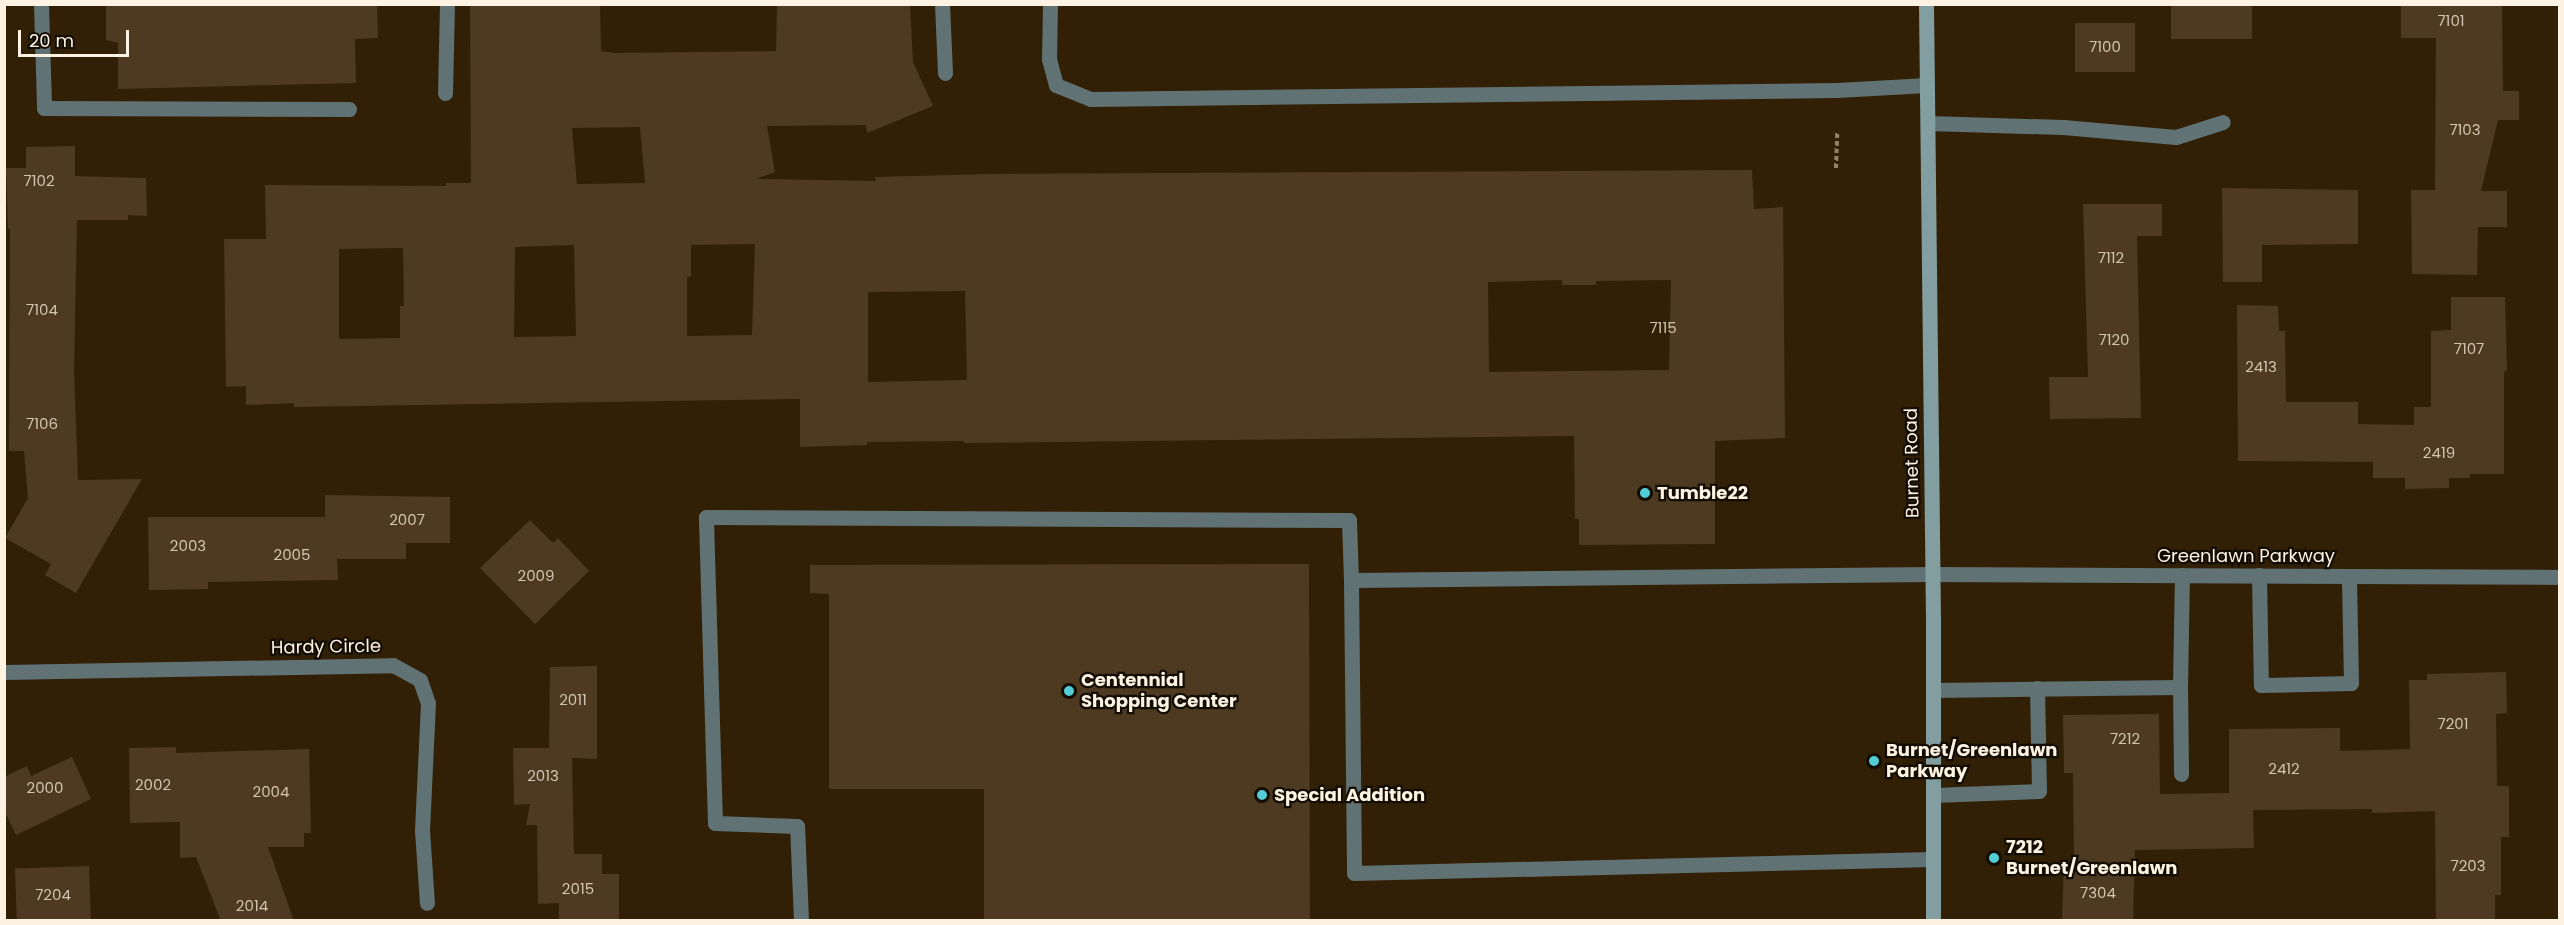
<!DOCTYPE html>
<style>
body{margin:0}
#map{position:relative;width:2564px;height:925px;overflow:hidden;background:#312006;font-family:Poppins,sans-serif}
div>[style]{position:absolute}
.building>*{inset:0;background:#4d3a21;transform-origin:0 0}
.path>*{height:4px;margin-top:-2px;transform-origin:0;background:repeating-linear-gradient(90deg,#91826d 0 4.5px,transparent 0 7.5px)}
.service>*{height:15px;margin:-7.5px;padding:0 7.5px;transform-origin:7.5px;border-radius:7.5px;background:#607273}
.minor>*{height:15px;margin:-7.5px;padding:0 7.5px;transform-origin:7.5px;border-radius:7.5px;background:#607273}
.tertiary>*{height:15px;margin:-7.5px;padding:0 7.5px;transform-origin:7.5px;border-radius:7.5px;background:#607273}
.secondary>*{height:15px;margin:-7.5px;padding:0 7.5px;transform-origin:7.5px;border-radius:7.5px;background:#829ea1}
.dots>*{width:16px;height:16px;translate:-50% -50%;box-sizing:border-box;border:3px solid #130c03;border-radius:50%}
span{translate:-50% -50%;white-space:nowrap;text-align:center;line-height:1.15;-webkit-text-stroke:4.5px #130c03;paint-order:stroke}
.number-label{font-size:15px;color:#d2c4b2}
.number-label span{-webkit-text-stroke-width:0}
.street-label{font-size:18px;color:#fef2e3}
.poi-label{font-size:18px;color:#fef2e3;font-weight:700}
.left{translate:0 -50%;text-align:left}
.frame{position:absolute;inset:0;border:6px solid #fef2e3;pointer-events:none}
.scale{position:absolute;left:18px;top:30px;width:111px;height:27px;box-sizing:border-box;border:3px solid #fef2e3;border-top:0;padding-left:8px;font-size:18px;line-height:21px;white-space:nowrap;color:#fef2e3;-webkit-text-stroke:4px #130c03;paint-order:stroke}
</style>
<div id="map">
<div class="building">
<i style="clip-path:polygon(106px 4px,377px 4px,378px 38px,355px 39px,356px 83px,118px 89px,118px 43px,106px 40px)"></i>
<i style="clip-path:polygon(evenodd,470px 4px,600px 4px,601px 51px,614px 53px,776px 51px,777px 4px,910px 4px,913px 62px,933px 106px,867px 133px,866px 125px,767px 126px,775px 172px,756px 179px,876px 181px,875px 177px,990px 174px,1752px 170px,1754px 209px,1783px 207px,1785px 438px,1715px 441px,1715px 544px,1579px 545px,1579px 519px,1575px 519px,1574px 436px,964px 443px,963px 441px,867px 442px,867px 445px,800px 447px,800px 399px,294px 407px,294px 403px,246px 405px,246px 386px,226px 387px,224px 239px,266px 239px,265px 185px,446px 186px,446px 183px,471px 183px,470px 4px,640px 127px,645px 183px,577px 184px,572px 128px,640px 127px,470px 4px,755px 244px,752px 335px,687px 336px,687px 277px,691px 277px,691px 245px,755px 244px,470px 4px,574px 245px,576px 336px,514px 337px,515px 247px,574px 245px,470px 4px,403px 248px,404px 306px,400px 306px,400px 338px,339px 339px,339px 249px,403px 248px,470px 4px,1562px 280px,1562px 285px,1596px 285px,1596px 281px,1671px 280px,1669px 370px,1489px 372px,1488px 282px,1562px 280px,470px 4px,965px 291px,967px 380px,868px 382px,868px 292px,965px 291px)"></i>
<i style="left:2171px;top:4px;width:81px;height:35px"></i>
<i style="clip-path:polygon(2401px 4px,2502px 4px,2503px 91px,2519px 91px,2519px 120px,2498px 120px,2481px 191px,2507px 191px,2507px 227px,2478px 227px,2477px 275px,2412px 274px,2411px 190px,2435px 190px,2436px 38px,2401px 38px)"></i>
<i style="left:2075px;top:23px;width:60px;height:49px"></i>
<i style="clip-path:polygon(75px 146px,75px 176px,146px 178px,147px 216px,128px 215px,128px 220px,77px 220px,74px 371px,78px 480px,142px 479px,76px 593px,45px 575px,51px 564px,5px 538px,28px 498px,24px 451px,9px 451px,10px 229px,8px 229px,6px 168px,26px 168px,26px 147px)"></i>
<i style="clip-path:polygon(2222px 188px,2358px 190px,2358px 244px,2262px 245px,2262px 282px,2223px 282px)"></i>
<i style="clip-path:polygon(2083px 204px,2162px 204px,2162px 236px,2137px 236px,2141px 418px,2050px 419px,2049px 377px,2088px 377px)"></i>
<i style="clip-path:polygon(2451px 297px,2505px 297px,2507px 371px,2504px 371px,2504px 474px,2470px 474px,2470px 478px,2449px 478px,2449px 488px,2405px 489px,2405px 478px,2373px 478px,2373px 462px,2238px 461px,2237px 305px,2278px 306px,2279px 331px,2285px 331px,2286px 402px,2358px 402px,2358px 424px,2414px 425px,2414px 407px,2431px 407px,2431px 331px,2451px 330px)"></i>
<i style="clip-path:polygon(325px 495px,450px 497px,450px 543px,406px 543px,406px 559px,337px 559px,338px 580px,208px 582px,208px 589px,149px 590px,148px 517px,325px 517px)"></i>
<i style="clip-path:polygon(530px 520px,553px 543px,558px 538px,589px 571px,535px 624px,480px 568px)"></i>
<i style="clip-path:polygon(1309px 564px,1310px 921px,984px 921px,984px 789px,829px 789px,829px 594px,810px 593px,810px 565px)"></i>
<i style="clip-path:polygon(597px 666px,597px 759px,572px 758px,574px 854px,602px 854px,602px 874px,619px 874px,619px 921px,559px 921px,559px 903px,538px 904px,537px 825px,526px 825px,530px 804px,514px 805px,513px 748px,549px 748px,550px 667px)"></i>
<i style="clip-path:polygon(2506px 672px,2507px 713px,2496px 714px,2497px 786px,2509px 786px,2509px 837px,2501px 837px,2501px 895px,2495px 895px,2495px 921px,2436px 921px,2435px 811px,2372px 813px,2372px 809px,2253px 810px,2254px 848px,2135px 850px,2133px 921px,2062px 921px,2064px 862px,2074px 862px,2073px 773px,2064px 773px,2063px 715px,2159px 714px,2160px 794px,2229px 793px,2229px 729px,2340px 728px,2340px 751px,2410px 749px,2409px 680px,2427px 680px,2427px 674px)"></i>
<i style="clip-path:polygon(176px 747px,176px 753px,309px 749px,311px 833px,304px 833px,304px 847px,268px 847px,294px 921px,221px 921px,196px 857px,180px 858px,180px 822px,130px 823px,129px 748px)"></i>
<i style="clip-path:polygon(72px 757px,91px 799px,16px 835px,4px 810px,4px 777px,27px 766px,31px 776px)"></i>
<i style="left:89px;top:866px;width:55px;height:74px;rotate:88deg"></i>
</div>
<div class="path">
<i style="left:1836px;top:168px;width:37px;rotate:-88deg"></i>
</div>
<div class="service">
<i style="left:41px;top:4px;width:104px;rotate:88.3deg"></i>
<i style="left:44px;top:108px;width:305px;rotate:0.2deg"></i>
<i style="left:942px;top:4px;width:69px;rotate:87.5deg"></i>
<i style="left:1050px;top:4px;width:55px;rotate:91deg"></i>
<i style="left:1049px;top:59px;width:27px;rotate:75deg"></i>
<i style="left:1056px;top:85px;width:37px;rotate:22deg"></i>
<i style="left:1090px;top:99px;width:747px;rotate:-0.69deg"></i>
<i style="left:1837px;top:90px;width:90px;rotate:-3.2deg"></i>
<i style="left:445px;top:93px;width:89px;rotate:-88.7deg"></i>
<i style="left:1928px;top:123px;width:135px;rotate:1.7deg"></i>
<i style="left:2063px;top:127px;width:113px;rotate:5.1deg"></i>
<i style="left:2176px;top:137px;width:49px;rotate:-17.7deg"></i>
<i style="left:1932px;top:574px;width:581px;rotate:179.41deg"></i>
<i style="left:1351px;top:580px;width:293px;rotate:89.4deg"></i>
<i style="left:1354px;top:873px;width:579px;rotate:-1.39deg"></i>
<i style="left:2259px;top:575px;width:110px;rotate:89deg"></i>
<i style="left:2261px;top:685px;width:90px;rotate:-1.3deg"></i>
<i style="left:2351px;top:683px;width:107px;rotate:-91.1deg"></i>
<i style="left:2180px;top:687px;width:87px;rotate:89.3deg"></i>
<i style="left:1933px;top:690px;width:247px;rotate:-0.7deg"></i>
<i style="left:2180px;top:687px;width:112px;rotate:-89deg"></i>
<i style="left:1933px;top:795px;width:106px;rotate:-2.2deg"></i>
<i style="left:2039px;top:791px;width:103px;rotate:-91.1deg"></i>
<i style="left:801px;top:920px;width:94px;rotate:-92.4deg"></i>
<i style="left:797px;top:826px;width:82px;rotate:-177.9deg"></i>
<i style="left:715px;top:823px;width:306px;rotate:-91.7deg"></i>
<i style="left:706px;top:517px;width:643px;rotate:0.27deg"></i>
<i style="left:1349px;top:520px;width:60px;rotate:88.1deg"></i>
</div>
<div class="minor">
<i style="left:4px;top:672px;width:389px;rotate:-1deg"></i>
<i style="left:393px;top:665px;width:31px;rotate:29deg"></i>
<i style="left:420px;top:680px;width:24px;rotate:71deg"></i>
<i style="left:428px;top:703px;width:127px;rotate:92.7deg"></i>
<i style="left:422px;top:830px;width:73px;rotate:86.1deg"></i>
</div>
<div class="tertiary">
<i style="left:1932px;top:574px;width:628px;rotate:0.27deg"></i>
</div>
<div class="secondary">
<i style="left:1926px;top:4px;width:614px;rotate:89.35deg"></i>
<i style="left:1933px;top:618px;width:302px;rotate:90deg"></i>
</div>
<div class="dots">
<i style="left:1645px;top:493px;background:#52ccd5"></i>
<i style="left:1069px;top:691px;background:#52ccd5"></i>
<i style="left:1874px;top:761px;background:#52ccd5"></i>
<i style="left:1262px;top:795px;background:#52ccd5"></i>
<i style="left:1994px;top:858px;background:#52ccd5"></i>
</div>
<div class="number-label">
<span style="left:2451px;top:21px">7101</span>
<span style="left:2105px;top:47px">7100</span>
<span style="left:2465px;top:130px">7103</span>
<span style="left:39px;top:181px">7102</span>
<span style="left:2111px;top:258px">7112</span>
<span style="left:42px;top:310px">7104</span>
<span style="left:1663px;top:328px">7115</span>
<span style="left:2114px;top:340px">7120</span>
<span style="left:2469px;top:349px">7107</span>
<span style="left:2261px;top:367px">2413</span>
<span style="left:42px;top:424px">7106</span>
<span style="left:2439px;top:453px">2419</span>
<span style="left:407px;top:520px">2007</span>
<span style="left:188px;top:546px">2003</span>
<span style="left:292px;top:555px">2005</span>
<span style="left:536px;top:576px">2009</span>
<span style="left:573px;top:700px">2011</span>
<span style="left:2453px;top:724px">7201</span>
<span style="left:2125px;top:739px">7212</span>
<span style="left:2284px;top:769px">2412</span>
<span style="left:543px;top:776px">2013</span>
<span style="left:153px;top:785px">2002</span>
<span style="left:45px;top:788px">2000</span>
<span style="left:271px;top:792px">2004</span>
<span style="left:2468px;top:866px">7203</span>
<span style="left:578px;top:889px">2015</span>
<span style="left:2098px;top:893px">7304</span>
<span style="left:53px;top:895px">7204</span>
<span style="left:252px;top:906px">2014</span>
</div>
<div class="street-label">
<span style="left:1912px;top:463px;rotate:-91deg">Burnet Road</span>
<span style="left:2246px;top:556px">Greenlawn Parkway</span>
<span style="left:326px;top:647px;rotate:-1deg">Hardy Circle</span>
</div>
<div class="poi-label">
<span class="left" style="left:1657px;top:493px">Tumble22</span>
<span class="left" style="left:1081px;top:691px">Centennial<br>Shopping Center</span>
<span class="left" style="left:1886px;top:761px">Burnet/Greenlawn<br>Parkway</span>
<span class="left" style="left:1274px;top:795px">Special Addition</span>
<span class="left" style="left:2006px;top:858px">7212<br>Burnet/Greenlawn</span>
</div>
<div class="frame"></div>
<div class="scale">20 m</div>
</div>
